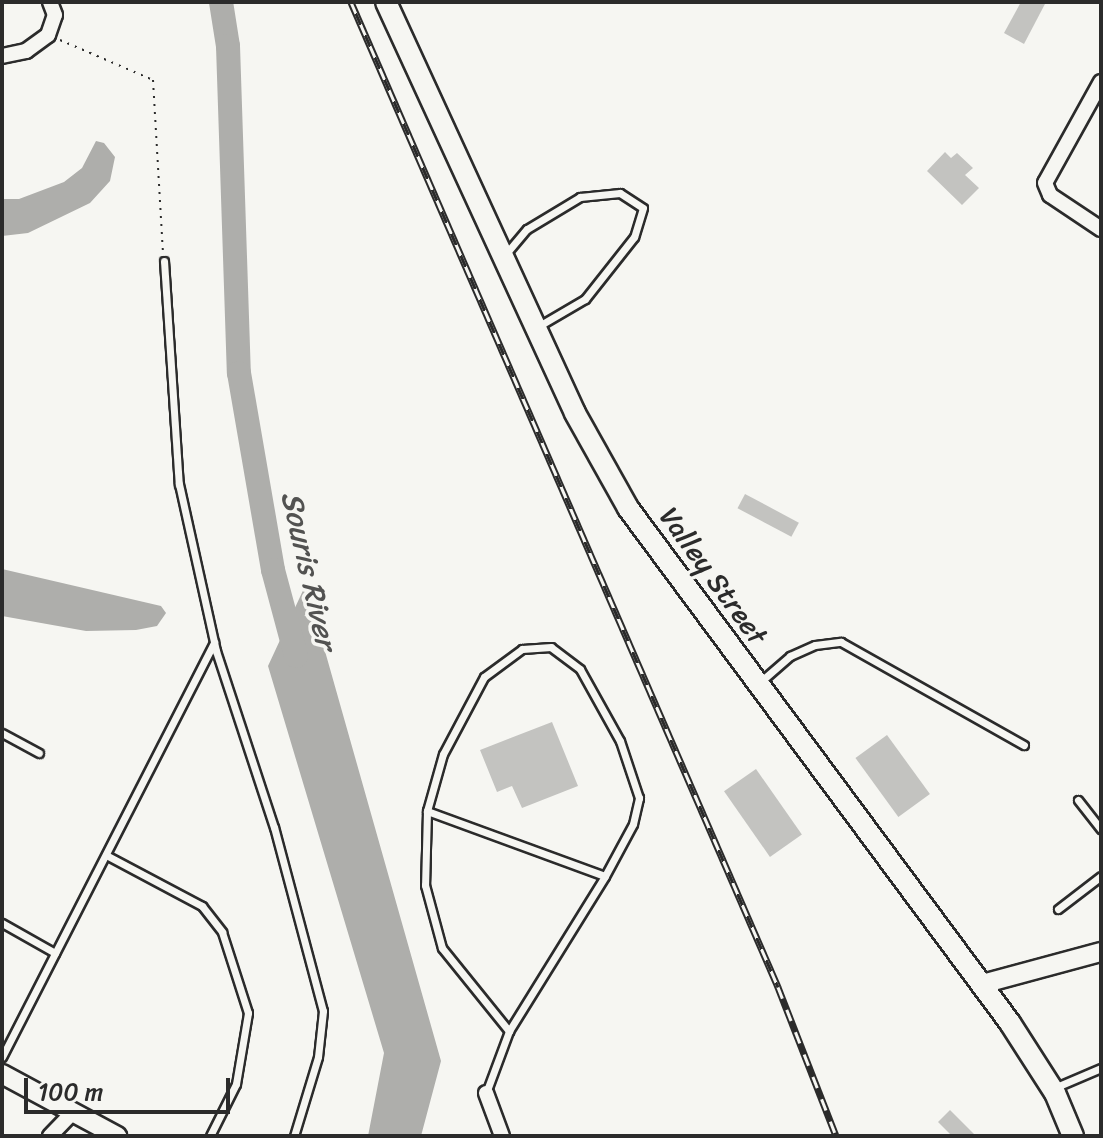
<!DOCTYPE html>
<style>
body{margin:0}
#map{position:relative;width:1103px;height:1138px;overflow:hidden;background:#f6f6f2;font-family:Sriracha,sans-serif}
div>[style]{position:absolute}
.water>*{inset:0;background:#aeaeab}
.river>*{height:24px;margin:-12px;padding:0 12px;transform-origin:12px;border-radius:12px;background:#aeaeab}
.building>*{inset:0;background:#c3c3c0;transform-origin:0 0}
.path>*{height:2px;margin-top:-1px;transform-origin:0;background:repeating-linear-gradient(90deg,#2b2b2b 0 2px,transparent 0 8px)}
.roads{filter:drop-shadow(2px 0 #2b2b2b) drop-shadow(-2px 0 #2b2b2b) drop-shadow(0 2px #2b2b2b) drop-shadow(0 -2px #2b2b2b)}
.lane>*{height:7px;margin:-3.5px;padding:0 3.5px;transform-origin:3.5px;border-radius:3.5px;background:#f6f6f2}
.street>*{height:14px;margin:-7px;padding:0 7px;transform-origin:7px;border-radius:7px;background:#f6f6f2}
.secondary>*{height:18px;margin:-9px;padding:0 9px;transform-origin:9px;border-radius:9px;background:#f6f6f2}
.primary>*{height:20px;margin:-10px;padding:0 10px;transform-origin:10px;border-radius:10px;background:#f6f6f2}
.rail>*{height:7px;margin-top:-3.5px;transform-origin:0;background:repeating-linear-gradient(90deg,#f6f6f2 0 12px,#2b2b2b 0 24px);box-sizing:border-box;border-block:2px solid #2b2b2b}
span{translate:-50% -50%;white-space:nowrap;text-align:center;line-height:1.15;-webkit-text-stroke:7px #f6f6f2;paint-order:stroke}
.street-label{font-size:28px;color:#2b2b2b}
.water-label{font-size:30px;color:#525251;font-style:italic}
.frame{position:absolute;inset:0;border:4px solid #2b2b2b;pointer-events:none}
.scale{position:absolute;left:24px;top:1078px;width:206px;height:36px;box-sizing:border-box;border:4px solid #2b2b2b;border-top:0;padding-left:10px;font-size:24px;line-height:28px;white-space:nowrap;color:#2b2b2b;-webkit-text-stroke:6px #f6f6f2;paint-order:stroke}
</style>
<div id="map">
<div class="water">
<i style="clip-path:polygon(96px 141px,104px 143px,115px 157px,110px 181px,90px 203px,28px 233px,2px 236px,2px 199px,19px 199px,64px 182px,82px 168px)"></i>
<i style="clip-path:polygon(2px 569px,161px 606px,166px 613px,157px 626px,136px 630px,86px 631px,2px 616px)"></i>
<i style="clip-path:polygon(306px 584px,441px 1061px,421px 1136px,368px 1136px,384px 1053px,268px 666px)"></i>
</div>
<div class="river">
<i style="left:221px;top:2px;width:45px;rotate:81deg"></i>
<i style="left:228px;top:46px;width:327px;rotate:88.1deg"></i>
<i style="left:239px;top:373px;width:200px;rotate:80.2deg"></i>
<i style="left:273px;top:570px;width:89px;rotate:75deg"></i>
</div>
<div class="building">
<i style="clip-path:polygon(1021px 2px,1046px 2px,1024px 44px,1004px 33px)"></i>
<i style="clip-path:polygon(945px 152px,951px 158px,957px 153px,973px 168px,965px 175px,979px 188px,962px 205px,927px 171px)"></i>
<i style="left:745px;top:494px;width:61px;height:16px;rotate:28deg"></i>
<i style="clip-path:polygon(552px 722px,578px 786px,522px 808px,512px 786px,497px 792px,480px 750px)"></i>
<i style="left:887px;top:735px;width:73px;height:39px;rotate:54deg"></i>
<i style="left:756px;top:769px;width:80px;height:39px;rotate:55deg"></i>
<i style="clip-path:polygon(950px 1110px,976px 1136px,952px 1136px,938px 1122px)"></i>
</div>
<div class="path">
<i style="left:60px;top:40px;width:101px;rotate:23.3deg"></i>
<i style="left:153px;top:80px;width:172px;rotate:86.7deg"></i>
</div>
<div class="roads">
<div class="lane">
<i style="left:504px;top:256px;width:35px;rotate:-50deg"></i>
<i style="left:527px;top:229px;width:62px;rotate:-31.1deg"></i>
<i style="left:580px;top:197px;width:40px;rotate:-5.7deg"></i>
<i style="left:620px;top:193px;width:27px;rotate:33deg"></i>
<i style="left:643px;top:208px;width:30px;rotate:107deg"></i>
<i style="left:634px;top:237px;width:79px;rotate:128.3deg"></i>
<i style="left:585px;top:299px;width:53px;rotate:149.6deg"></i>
<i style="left:164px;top:261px;width:224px;rotate:86.2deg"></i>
<i style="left:179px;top:484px;width:171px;rotate:77.5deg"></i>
<i style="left:216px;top:651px;width:185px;rotate:71.8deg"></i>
<i style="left:274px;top:827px;width:190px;rotate:75.1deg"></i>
<i style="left:323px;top:1011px;width:46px;rotate:96.2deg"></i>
<i style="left:318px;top:1057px;width:83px;rotate:106.9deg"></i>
<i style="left:759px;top:683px;width:41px;rotate:-41.1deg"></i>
<i style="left:790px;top:656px;width:27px;rotate:-24deg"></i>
<i style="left:815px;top:645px;width:26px;rotate:-7deg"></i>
<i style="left:841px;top:642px;width:210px;rotate:29.4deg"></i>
<i style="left:2px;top:733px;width:42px;rotate:28.4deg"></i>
<i style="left:1078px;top:800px;width:37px;rotate:52deg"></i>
<i style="left:427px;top:811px;width:189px;rotate:20.1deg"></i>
<i style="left:106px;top:855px;width:109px;rotate:28deg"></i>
<i style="left:202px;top:906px;width:33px;rotate:52deg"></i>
<i style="left:222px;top:932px;width:85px;rotate:72.2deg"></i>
<i style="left:248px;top:1013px;width:72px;rotate:99.6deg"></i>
<i style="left:236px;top:1084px;width:58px;rotate:116.6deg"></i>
<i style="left:1058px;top:909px;width:54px;rotate:-37.5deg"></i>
<i style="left:2px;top:923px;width:61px;rotate:29.5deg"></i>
<i style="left:2px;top:1057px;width:466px;rotate:-62.9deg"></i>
<i style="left:1054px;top:1088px;width:51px;rotate:-23.1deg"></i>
<i style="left:486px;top:1093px;width:66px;rotate:-69.6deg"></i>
<i style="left:509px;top:1031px;width:182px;rotate:-58.2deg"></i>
<i style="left:605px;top:876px;width:59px;rotate:-61.7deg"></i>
<i style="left:633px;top:824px;width:27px;rotate:-77deg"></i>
<i style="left:639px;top:798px;width:60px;rotate:-108.4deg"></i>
<i style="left:620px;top:741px;width:82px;rotate:-119.1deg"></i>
<i style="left:580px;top:669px;width:36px;rotate:-143deg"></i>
<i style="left:551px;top:647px;width:29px;rotate:176deg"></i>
<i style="left:522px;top:649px;width:47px;rotate:143.6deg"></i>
<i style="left:484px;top:677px;width:87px;rotate:118deg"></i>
<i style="left:443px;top:754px;width:59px;rotate:105.7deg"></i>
<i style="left:427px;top:811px;width:74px;rotate:91.5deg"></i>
<i style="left:425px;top:885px;width:65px;rotate:74.9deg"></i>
<i style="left:442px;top:948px;width:107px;rotate:51.1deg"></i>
</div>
<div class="street">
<i style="left:2px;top:56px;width:25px;rotate:-12deg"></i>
<i style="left:26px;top:51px;width:27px;rotate:-36deg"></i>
<i style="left:48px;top:35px;width:21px;rotate:-71deg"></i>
<i style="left:55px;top:15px;width:14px;rotate:-111deg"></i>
<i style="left:1101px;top:82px;width:115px;rotate:119deg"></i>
<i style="left:1045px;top:183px;width:13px;rotate:67deg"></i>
<i style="left:1050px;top:195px;width:61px;rotate:33.7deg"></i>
<i style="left:486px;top:1093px;width:46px;rotate:69.6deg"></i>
<i style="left:50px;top:1136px;width:33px;rotate:-46deg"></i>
</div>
<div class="secondary">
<i style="left:982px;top:984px;width:123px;rotate:-15.1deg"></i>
<i style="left:2px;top:1074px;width:131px;rotate:28.3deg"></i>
</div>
<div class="primary">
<i style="left:386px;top:2px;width:452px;rotate:65.3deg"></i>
<i style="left:575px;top:413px;width:109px;rotate:60.8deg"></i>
<i style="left:628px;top:508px;width:641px;rotate:53.43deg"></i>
<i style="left:1010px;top:1023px;width:83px;rotate:57.3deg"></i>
<i style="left:1055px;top:1093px;width:47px;rotate:67.3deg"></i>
</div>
</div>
<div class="rail">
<i style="left:351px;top:2px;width:1074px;rotate:66.56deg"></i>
<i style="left:778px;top:987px;width:160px;rotate:68.7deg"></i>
</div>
<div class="street-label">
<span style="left:713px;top:576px;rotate:54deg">Valley Street</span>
</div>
<div class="water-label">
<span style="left:309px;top:570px;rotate:77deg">Souris River</span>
</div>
<div class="frame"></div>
<div class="scale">100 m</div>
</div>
